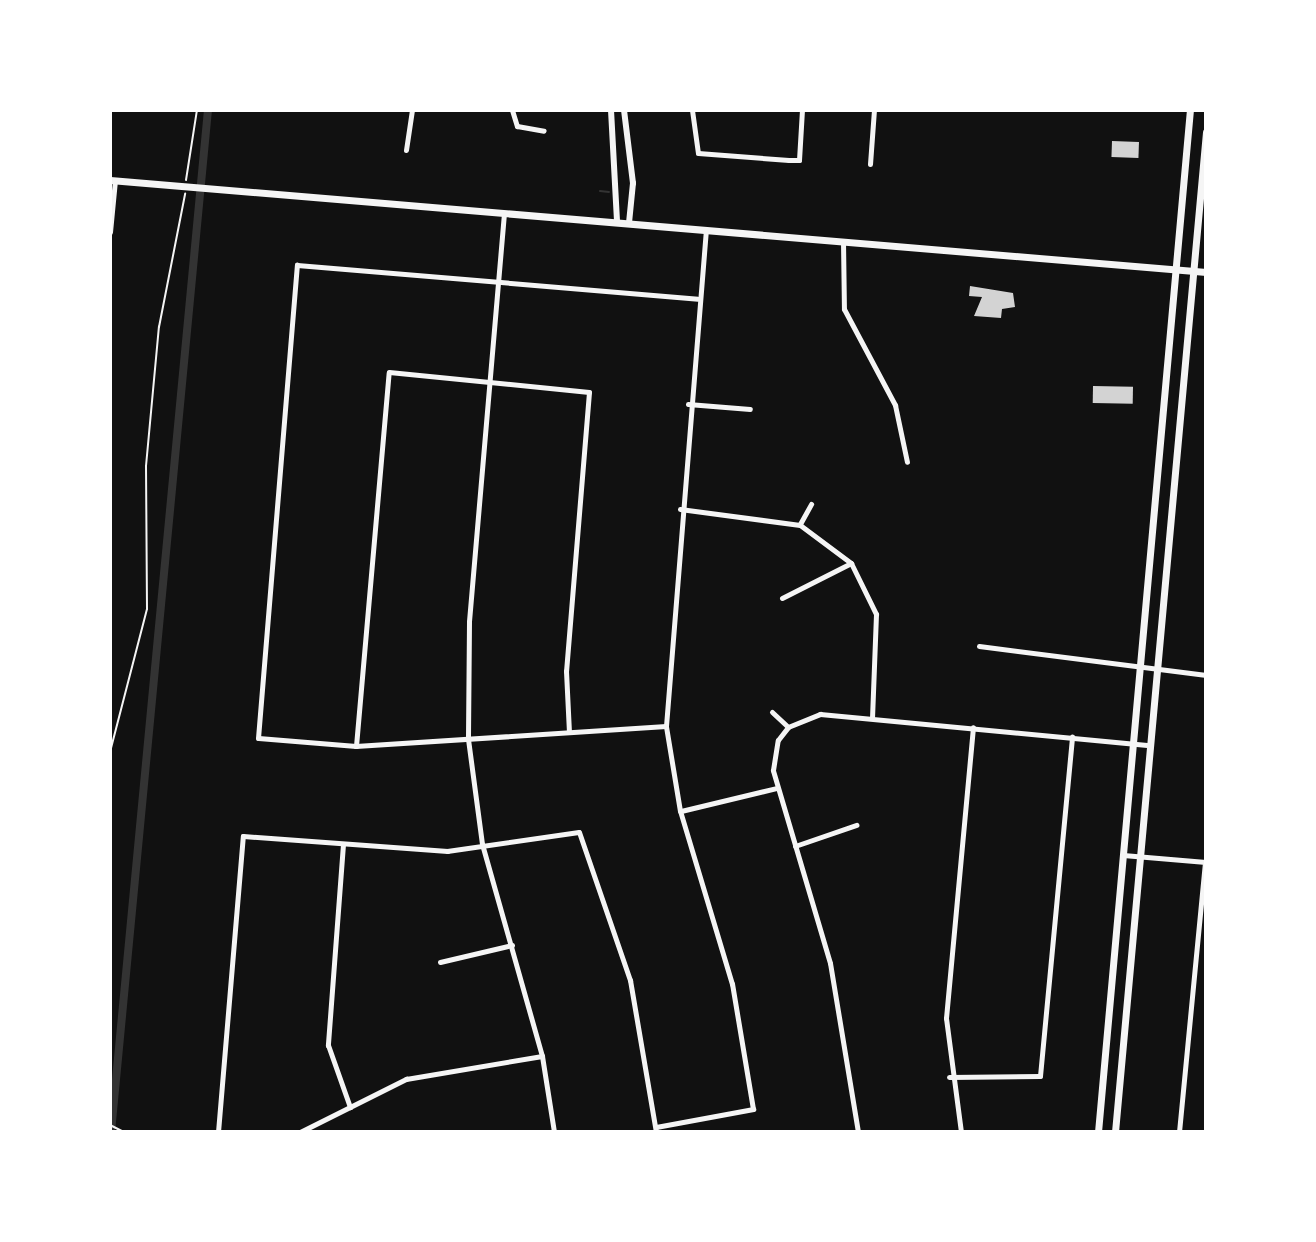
<!DOCTYPE html>
<style>
body{margin:0}
#map{position:relative;width:1316px;height:1242px;overflow:hidden;background:#111;font-family:"Alegreya Sans",sans-serif}
div>[style]{position:absolute}
.stream>*{height:2px;margin:-1px;padding:0 1px;transform-origin:1px;border-radius:1px;background:#333}
.canal>*{height:8px;margin:-4px;padding:0 4px;transform-origin:4px;border-radius:4px;background:#333}
.building>*{inset:0;background:#d3d3d3;transform-origin:0 0}
.path>*{height:2px;margin:-1px;padding:0 1px;transform-origin:1px;border-radius:1px;background:#f5f5f5}
.minor>*{height:5px;margin:-2.5px;padding:0 2.5px;transform-origin:2.5px;border-radius:2.5px;background:#f5f5f5}
.tertiary>*{height:6px;margin:-3px;padding:0 3px;transform-origin:3px;border-radius:3px;background:#f5f5f5}
.secondary>*{height:7px;margin:-3.5px;padding:0 3.5px;transform-origin:3.5px;border-radius:3.5px;background:#f5f5f5}
span{translate:-50% -50%;white-space:nowrap;text-align:center;line-height:1.15;-webkit-text-stroke:6px #fff;paint-order:stroke}
.frame{position:absolute;inset:0;border:112px solid #fff;pointer-events:none}
</style>
<div id="map">
<div class="stream">
<i style="left:600px;top:191px;width:9px;rotate:6deg"></i>
</div>
<div class="canal">
<i style="left:111px;top:1132px;width:1027px;rotate:-84.58deg"></i>
</div>
<div class="building">
<i style="left:1112px;top:141px;width:27px;height:16px;rotate:2deg"></i>
<i style="clip-path:polygon(970px 286px,1013px 293px,1015px 307px,1002px 309px,1001px 318px,974px 316px,982px 297px,969px 296px)"></i>
<i style="left:1093px;top:386px;width:40px;height:17px;rotate:1deg"></i>
</div>
<div class="path">
<i style="left:186px;top:180px;width:71px;rotate:-81.1deg"></i>
<i style="left:110px;top:752px;width:148px;rotate:-75.5deg"></i>
<i style="left:147px;top:609px;width:143px;rotate:-90.4deg"></i>
<i style="left:146px;top:466px;width:140px;rotate:-84.7deg"></i>
<i style="left:159px;top:327px;width:136px;rotate:-78.9deg"></i>
<i style="left:110px;top:1125px;width:16px;rotate:27deg"></i>
</div>
<div class="minor">
<i style="left:512px;top:110px;width:17px;rotate:73deg"></i>
<i style="left:517px;top:126px;width:27px;rotate:10deg"></i>
<i style="left:692px;top:110px;width:43px;rotate:82.1deg"></i>
<i style="left:698px;top:153px;width:91px;rotate:4.4deg"></i>
<i style="left:789px;top:160px;width:10px"></i>
<i style="left:799px;top:160px;width:50px;rotate:-86.6deg"></i>
<i style="left:406px;top:150px;width:40px;rotate:-81.5deg"></i>
<i style="left:870px;top:164px;width:54px;rotate:-85.8deg"></i>
<i style="left:504px;top:213px;width:410px;rotate:94.9deg"></i>
<i style="left:469px;top:622px;width:117px;rotate:90.5deg"></i>
<i style="left:468px;top:739px;width:106px;rotate:82.4deg"></i>
<i style="left:482px;top:844px;width:220px;rotate:74.2deg"></i>
<i style="left:542px;top:1056px;width:77px;rotate:81deg"></i>
<i style="left:110px;top:232px;width:52px;rotate:-84.5deg"></i>
<i style="left:843px;top:241px;width:68px;rotate:89.2deg"></i>
<i style="left:844px;top:309px;width:109px;rotate:62deg"></i>
<i style="left:895px;top:405px;width:58px;rotate:78.1deg"></i>
<i style="left:688px;top:404px;width:62px;rotate:4.6deg"></i>
<i style="left:680px;top:509px;width:121px;rotate:7.6deg"></i>
<i style="left:800px;top:525px;width:64px;rotate:36.7deg"></i>
<i style="left:851px;top:563px;width:57px;rotate:63.9deg"></i>
<i style="left:876px;top:614px;width:103px;rotate:92.2deg"></i>
<i style="left:800px;top:524px;width:23px;rotate:-61deg"></i>
<i style="left:782px;top:598px;width:77px;rotate:-26.9deg"></i>
<i style="left:979px;top:646px;width:229px;rotate:7.3deg"></i>
<i style="left:772px;top:712px;width:22px;rotate:43deg"></i>
<i style="left:666px;top:726px;width:311px;rotate:176.3deg"></i>
<i style="left:356px;top:746px;width:98px;rotate:-175.3deg"></i>
<i style="left:258px;top:738px;width:475px;rotate:-85.3deg"></i>
<i style="left:297px;top:265px;width:402px;rotate:4.8deg"></i>
<i style="left:356px;top:746px;width:375px;rotate:-85deg"></i>
<i style="left:389px;top:372px;width:201px;rotate:5.7deg"></i>
<i style="left:589px;top:392px;width:280px;rotate:94.7deg"></i>
<i style="left:566px;top:671px;width:61px;rotate:87.2deg"></i>
<i style="left:681px;top:811px;width:99px;rotate:-13.5deg"></i>
<i style="left:343px;top:844px;width:202px;rotate:94.3deg"></i>
<i style="left:328px;top:1045px;width:66px;rotate:70.5deg"></i>
<i style="left:795px;top:846px;width:65px;rotate:-19deg"></i>
<i style="left:1123px;top:855px;width:83px;rotate:4.8deg"></i>
<i style="left:440px;top:962px;width:74px;rotate:-13.3deg"></i>
<i style="left:949px;top:1077px;width:91px;rotate:-0.6deg"></i>
<i style="left:1040px;top:1076px;width:341px;rotate:-84.6deg"></i>
<i style="left:656px;top:1127px;width:99px;rotate:-10.5deg"></i>
<i style="left:753px;top:1109px;width:127px;rotate:-99.5deg"></i>
<i style="left:732px;top:984px;width:181px;rotate:-106.7deg"></i>
<i style="left:680px;top:811px;width:86px;rotate:-99.4deg"></i>
<i style="left:666px;top:726px;width:498px;rotate:-85.4deg"></i>
<i style="left:218px;top:1132px;width:297px;rotate:-85.2deg"></i>
<i style="left:243px;top:836px;width:205px;rotate:4.2deg"></i>
<i style="left:447px;top:851px;width:133px;rotate:-8.2deg"></i>
<i style="left:579px;top:832px;width:157px;rotate:71deg"></i>
<i style="left:630px;top:980px;width:154px;rotate:80.3deg"></i>
<i style="left:300px;top:1132px;width:119px;rotate:-26.6deg"></i>
<i style="left:406px;top:1079px;width:138px;rotate:-9.6deg"></i>
<i style="left:858px;top:1132px;width:171px;rotate:-99.4deg"></i>
<i style="left:830px;top:963px;width:201px;rotate:-106.5deg"></i>
<i style="left:773px;top:770px;width:30px;rotate:-81deg"></i>
<i style="left:778px;top:740px;width:16px;rotate:-52deg"></i>
<i style="left:788px;top:727px;width:35px;rotate:-22deg"></i>
<i style="left:820px;top:714px;width:331px;rotate:5.4deg"></i>
<i style="left:961px;top:1132px;width:115px;rotate:-97.5deg"></i>
<i style="left:946px;top:1018px;width:292px;rotate:-84.7deg"></i>
<i style="left:1179px;top:1132px;width:271px;rotate:-84.5deg"></i>
</div>
<div class="tertiary">
<i style="left:611px;top:110px;width:112px;rotate:86.9deg"></i>
<i style="left:624px;top:110px;width:74px;rotate:83deg"></i>
<i style="left:633px;top:183px;width:40px;rotate:95.7deg"></i>
</div>
<div class="secondary">
<i style="left:110px;top:180px;width:1100px;rotate:4.8deg"></i>
<i style="left:1098px;top:1132px;width:1026px;rotate:-84.86deg"></i>
<i style="left:1115px;top:1132px;width:1004px;rotate:-84.8deg"></i>
</div>
<div class="frame"></div>
</div>
